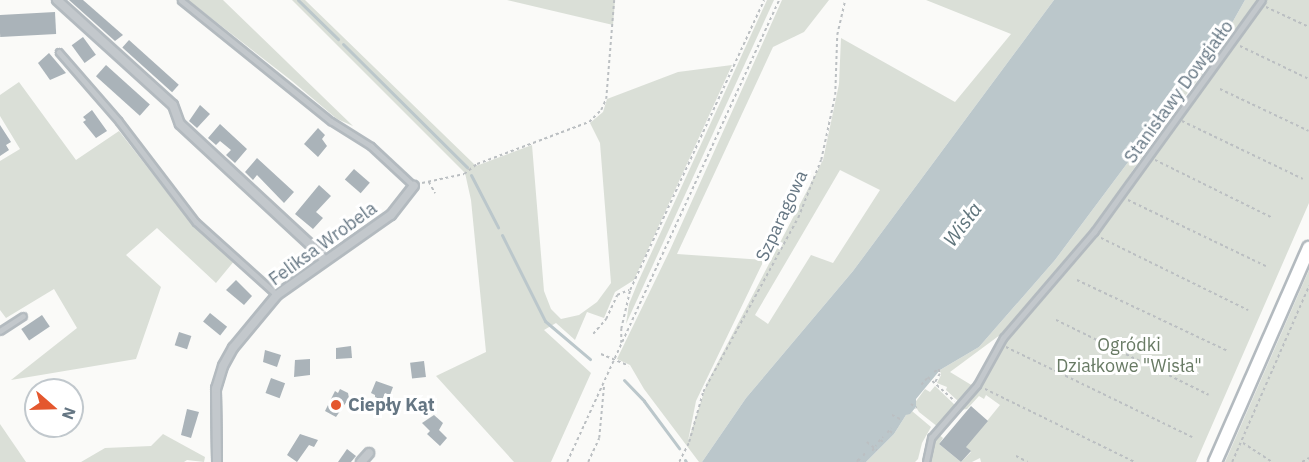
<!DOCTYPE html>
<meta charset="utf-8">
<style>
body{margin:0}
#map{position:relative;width:1309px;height:462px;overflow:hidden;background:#fafaf8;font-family:"IBM Plex Sans",sans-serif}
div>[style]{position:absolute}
.green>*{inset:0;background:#dadfd7}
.water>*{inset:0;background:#bbc7cb}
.stream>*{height:3px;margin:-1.5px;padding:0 1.5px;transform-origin:1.5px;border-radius:1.5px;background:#bbc7cb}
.building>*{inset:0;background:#aab3b9;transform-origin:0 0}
.path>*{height:1.5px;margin-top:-0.75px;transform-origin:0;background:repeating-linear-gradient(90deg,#bbbfc2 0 3px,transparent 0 6px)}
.roads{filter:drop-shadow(2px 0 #b3babf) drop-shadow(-2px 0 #b3babf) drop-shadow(0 2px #b3babf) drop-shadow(0 -2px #b3babf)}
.lane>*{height:4.5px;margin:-2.25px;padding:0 2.25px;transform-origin:2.25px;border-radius:2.25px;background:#c3c8cc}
.street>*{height:8px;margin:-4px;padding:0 4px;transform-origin:4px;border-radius:4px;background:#c3c8cc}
.secondary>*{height:12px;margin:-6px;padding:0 6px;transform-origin:6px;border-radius:6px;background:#fff}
.dots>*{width:16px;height:16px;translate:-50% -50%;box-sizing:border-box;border:3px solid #fff;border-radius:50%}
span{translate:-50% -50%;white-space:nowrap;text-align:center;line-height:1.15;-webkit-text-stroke:6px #fff;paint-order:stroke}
.street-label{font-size:18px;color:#657683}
.park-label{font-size:18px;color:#687a64}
.poi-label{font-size:18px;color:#657683;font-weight:700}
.left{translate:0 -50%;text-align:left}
.water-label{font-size:20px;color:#60757c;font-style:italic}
.north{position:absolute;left:24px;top:378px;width:60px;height:60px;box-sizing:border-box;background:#fff;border:2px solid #c1c8cd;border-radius:50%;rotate:110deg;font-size:16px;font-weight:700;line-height:24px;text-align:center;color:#657683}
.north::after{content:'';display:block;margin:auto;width:21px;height:27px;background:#e4572e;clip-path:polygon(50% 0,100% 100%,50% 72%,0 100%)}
</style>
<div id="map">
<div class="green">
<i style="clip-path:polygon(188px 0,223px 0,353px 126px,337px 119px,292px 81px)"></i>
<i style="clip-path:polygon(292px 0,305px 0,476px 166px,532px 145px,544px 291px,551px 309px,561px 319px,579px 315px,597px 302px,611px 283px,600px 143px,590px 123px,603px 112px,607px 99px,678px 72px,732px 65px,634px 280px,615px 292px,604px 318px,587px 312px,575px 340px,556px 323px,544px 330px,591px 373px,551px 462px,514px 462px,436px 376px,486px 352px,471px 200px,465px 173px)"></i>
<i style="clip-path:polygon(507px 0,615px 0,613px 25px)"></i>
<i style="clip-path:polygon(767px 0,774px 0,626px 324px,629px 304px,638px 282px)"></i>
<i style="clip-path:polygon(evenodd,782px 0,829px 0,804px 32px,773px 47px,677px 254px,764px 260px,696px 401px,688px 441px,707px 383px,823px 160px,839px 84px,841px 38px,955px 102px,1011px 34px,926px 0,1054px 0,853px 271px,746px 398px,702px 462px,699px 462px,644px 389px,630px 365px,617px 359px,670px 250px,782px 0,840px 170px,880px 190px,833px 263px,811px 255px,768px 324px,755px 315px,840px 170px)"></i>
<i style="clip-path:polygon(1245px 0,1259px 0,1163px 125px,1095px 227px,1004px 332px,950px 372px,973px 386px,961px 402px,958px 401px,946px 390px,947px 387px,937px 383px,941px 375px,940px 370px,979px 347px,1055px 260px,1232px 23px)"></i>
<i style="clip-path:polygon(1265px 0,1309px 0,1309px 203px,1196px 462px,981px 462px,980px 458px,972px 462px,930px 462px,931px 443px,938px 434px,943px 438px,939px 444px,961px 462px,971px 452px,962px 443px,974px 437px,1000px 405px,986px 395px,984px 399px,979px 396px,967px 409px,960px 410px,980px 387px,1014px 328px,1096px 235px)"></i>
<i style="clip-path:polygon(19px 82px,76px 160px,119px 131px,191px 223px,235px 260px,216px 283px,157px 228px,126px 255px,161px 287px,136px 359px,11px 380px,77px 328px,54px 289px,6px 318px,0 310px,0 161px,20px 149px,0 116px,0 95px)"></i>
<i style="clip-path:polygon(1309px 270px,1309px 462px,1225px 462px)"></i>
<i style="clip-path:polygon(935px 386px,956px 406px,938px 427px,919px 412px,914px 404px,925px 389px,930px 392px)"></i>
<i style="clip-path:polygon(912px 411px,931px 427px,922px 443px,918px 459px,915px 462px,866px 462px,894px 434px,906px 415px)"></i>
<i style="clip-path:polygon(0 424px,26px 462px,0 462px)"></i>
<i style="clip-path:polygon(163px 434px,205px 457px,204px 462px,187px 460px,184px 462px,81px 462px,105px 448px,151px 446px)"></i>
</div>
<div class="water">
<i style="clip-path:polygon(1054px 0,1245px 0,1232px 23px,1055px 260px,979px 347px,940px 370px,916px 399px,916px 407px,910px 414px,906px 415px,894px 434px,866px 462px,702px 462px,746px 398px,853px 271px)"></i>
</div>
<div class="stream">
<i style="left:298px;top:0;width:56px;rotate:44.3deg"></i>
<i style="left:343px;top:44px;width:175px;rotate:44.8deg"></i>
<i style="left:471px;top:175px;width:59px;rotate:62.6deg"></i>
<i style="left:502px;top:235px;width:96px;rotate:63.4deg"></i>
<i style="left:545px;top:321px;width:59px;rotate:40.2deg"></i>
<i style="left:624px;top:380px;width:29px;rotate:46deg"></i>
<i style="left:644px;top:401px;width:59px;rotate:53.3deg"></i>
<i style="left:685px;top:460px;width:2px;rotate:63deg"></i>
</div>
<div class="building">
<i style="clip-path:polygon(69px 0,83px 0,123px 35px,115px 41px)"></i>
<i style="left:55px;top:12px;width:22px;height:56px;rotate:87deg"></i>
<i style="left:83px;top:37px;width:22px;height:14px;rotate:54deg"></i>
<i style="left:129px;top:40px;width:67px;height:10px;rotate:42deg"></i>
<i style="clip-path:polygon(49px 53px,66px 73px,50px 80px,38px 63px)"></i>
<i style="left:106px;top:65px;width:59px;height:15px;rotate:42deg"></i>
<i style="clip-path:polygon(200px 105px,210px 114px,197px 128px,189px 121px)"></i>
<i style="clip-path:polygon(92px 110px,107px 131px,96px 138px,83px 122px,86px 120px,83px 117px)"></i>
<i style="clip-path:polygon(220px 124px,247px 149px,235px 163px,226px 155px,231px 150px,220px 141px,216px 145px,208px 138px)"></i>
<i style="clip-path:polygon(0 125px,11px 142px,6px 145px,9px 150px,0 156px)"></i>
<i style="clip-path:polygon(318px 128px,325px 135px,322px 139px,327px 146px,318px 157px,304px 144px)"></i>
<i style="clip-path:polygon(257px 158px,294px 192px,284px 203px,257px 175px,253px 180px,245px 172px)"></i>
<i style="left:354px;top:169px;width:21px;height:14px;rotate:41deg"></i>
<i style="clip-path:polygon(319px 185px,331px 196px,316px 212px,323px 218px,313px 229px,295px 214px)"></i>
<i style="clip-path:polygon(236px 280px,252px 296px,244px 305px,226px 290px)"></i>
<i style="left:210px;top:313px;width:22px;height:11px;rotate:39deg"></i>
<i style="left:42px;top:315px;width:14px;height:25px;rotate:56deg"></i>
<i style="left:179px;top:332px;width:13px;height:14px;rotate:18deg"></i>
<i style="clip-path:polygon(351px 346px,352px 358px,336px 359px,336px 348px)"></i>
<i style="clip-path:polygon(265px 350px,281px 355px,277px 367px,263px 362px)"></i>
<i style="clip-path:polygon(310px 359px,310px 375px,294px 377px,295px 360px)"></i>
<i style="left:424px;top:361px;width:16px;height:14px;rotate:83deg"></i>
<i style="left:271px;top:378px;width:15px;height:16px;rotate:20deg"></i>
<i style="clip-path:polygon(376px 381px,393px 387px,390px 395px,385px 393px,382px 400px,375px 397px,375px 395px,371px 393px)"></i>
<i style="clip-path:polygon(340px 389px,348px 393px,349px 398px,336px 417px,325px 411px,335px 391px,338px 393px)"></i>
<i style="clip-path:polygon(971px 406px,988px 421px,966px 447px,971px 451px,961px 462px,939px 444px)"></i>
<i style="clip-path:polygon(187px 409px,199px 412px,191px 438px,181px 435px)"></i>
<i style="clip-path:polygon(434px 415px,443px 423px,439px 430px,447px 438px,440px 446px,427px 434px,430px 431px,422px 423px)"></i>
<i style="clip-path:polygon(300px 434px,318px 440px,314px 447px,309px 445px,297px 462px,287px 455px)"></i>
<i style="clip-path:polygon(347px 449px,356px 456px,351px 462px,338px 462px)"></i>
</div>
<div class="path">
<i style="left:1266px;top:7px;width:47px;rotate:24.9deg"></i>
<i style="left:1240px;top:46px;width:76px;rotate:25.6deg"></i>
<i style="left:1220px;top:89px;width:98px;rotate:25.3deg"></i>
<i style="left:1182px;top:121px;width:134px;rotate:25.6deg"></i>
<i style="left:1155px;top:160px;width:131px;rotate:26.2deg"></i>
<i style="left:429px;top:182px;width:13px;rotate:61deg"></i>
<i style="left:422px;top:183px;width:43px;rotate:-12.1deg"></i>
<i style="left:464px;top:174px;width:16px;rotate:-38deg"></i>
<i style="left:477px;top:164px;width:120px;rotate:-20.6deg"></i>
<i style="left:589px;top:122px;width:17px;rotate:-45deg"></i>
<i style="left:601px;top:110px;width:12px;rotate:-66deg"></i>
<i style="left:606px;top:99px;width:99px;rotate:-85.4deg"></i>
<i style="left:1128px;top:200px;width:153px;rotate:25.6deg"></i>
<i style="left:1101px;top:238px;width:164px;rotate:26.1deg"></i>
<i style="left:1077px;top:280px;width:167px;rotate:25.2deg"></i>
<i style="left:1056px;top:320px;width:170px;rotate:26.1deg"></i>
<i style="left:593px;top:334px;width:20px;rotate:-49deg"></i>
<i style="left:606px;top:319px;width:26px;rotate:-65deg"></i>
<i style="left:617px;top:295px;width:13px;rotate:-23deg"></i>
<i style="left:621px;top:343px;width:14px;rotate:-90deg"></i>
<i style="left:621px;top:329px;width:40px;rotate:-77deg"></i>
<i style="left:630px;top:290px;width:319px;rotate:-65.2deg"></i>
<i style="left:1006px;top:347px;width:207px;rotate:25.8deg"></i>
<i style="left:601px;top:354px;width:30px;rotate:23deg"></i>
<i style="left:934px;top:372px;width:6px;rotate:-31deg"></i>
<i style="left:939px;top:369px;width:5px;rotate:79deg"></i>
<i style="left:940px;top:374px;width:10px;rotate:119deg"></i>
<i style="left:921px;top:385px;width:11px;rotate:-49deg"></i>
<i style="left:928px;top:377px;width:36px;rotate:42deg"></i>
<i style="left:985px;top:389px;width:167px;rotate:26deg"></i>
<i style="left:911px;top:404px;width:7px;rotate:34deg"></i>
<i style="left:892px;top:415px;width:11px;rotate:27deg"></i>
<i style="left:890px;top:431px;width:5px;rotate:37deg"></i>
<i style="left:887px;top:433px;width:6px;rotate:-51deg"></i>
<i style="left:881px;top:440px;width:6px;rotate:45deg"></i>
<i style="left:867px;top:442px;width:13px;rotate:39deg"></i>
<i style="left:878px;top:442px;width:7px;rotate:-45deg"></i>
<i style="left:1243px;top:443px;width:35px;rotate:33deg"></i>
<i style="left:872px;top:451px;width:7px;rotate:-56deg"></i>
<i style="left:863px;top:456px;width:6px;rotate:-59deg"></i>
<i style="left:1016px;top:456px;width:13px;rotate:27deg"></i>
<i style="left:567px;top:462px;width:508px;rotate:-65.35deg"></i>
<i style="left:588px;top:462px;width:26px;rotate:-65deg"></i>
<i style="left:599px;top:438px;width:54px;rotate:-84.7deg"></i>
<i style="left:679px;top:462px;width:22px;rotate:-63deg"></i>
<i style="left:689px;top:442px;width:52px;rotate:-74.4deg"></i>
<i style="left:703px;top:392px;width:198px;rotate:-61.4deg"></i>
<i style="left:798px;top:218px;width:62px;rotate:-68.4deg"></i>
<i style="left:821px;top:160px;width:66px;rotate:-77.8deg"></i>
<i style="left:835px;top:95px;width:60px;rotate:-88.1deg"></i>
<i style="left:837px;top:35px;width:36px;rotate:-77deg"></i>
<i style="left:857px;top:462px;width:3px;rotate:-72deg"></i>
<i style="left:858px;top:459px;width:6px;rotate:31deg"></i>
<i style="left:1232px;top:462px;width:192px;rotate:-66.4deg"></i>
<i style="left:1302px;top:462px;width:8px;rotate:-30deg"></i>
</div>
<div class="roads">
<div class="lane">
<i style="left:181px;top:0;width:193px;rotate:38.9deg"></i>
<i style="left:331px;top:121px;width:47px;rotate:32deg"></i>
<i style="left:371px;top:146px;width:59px;rotate:42.9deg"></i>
<i style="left:59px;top:52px;width:91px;rotate:49deg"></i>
<i style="left:119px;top:121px;width:127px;rotate:52.7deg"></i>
<i style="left:196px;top:222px;width:109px;rotate:42deg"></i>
<i style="left:0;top:331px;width:27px;rotate:-33deg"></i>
<i style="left:926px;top:462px;width:25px;rotate:-78deg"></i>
<i style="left:931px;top:438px;width:70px;rotate:-49deg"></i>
<i style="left:977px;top:385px;width:54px;rotate:-61deg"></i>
<i style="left:1003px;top:338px;width:140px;rotate:-49.4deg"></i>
<i style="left:1094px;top:232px;width:286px;rotate:-54.1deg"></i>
</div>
<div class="street">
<i style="left:57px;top:0;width:156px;rotate:42.2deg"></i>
<i style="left:173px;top:105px;width:20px;rotate:70deg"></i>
<i style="left:180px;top:124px;width:185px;rotate:42.8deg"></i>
<i style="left:316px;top:250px;width:13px;rotate:51deg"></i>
<i style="left:217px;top:462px;width:73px;rotate:-90.8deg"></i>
<i style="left:216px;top:389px;width:24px;rotate:-73deg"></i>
<i style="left:223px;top:366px;width:21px;rotate:-61deg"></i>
<i style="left:233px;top:348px;width:69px;rotate:-50.3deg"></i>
<i style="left:277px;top:295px;width:139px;rotate:-35.1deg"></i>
<i style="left:391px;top:215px;width:37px;rotate:-52deg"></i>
<i style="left:361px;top:462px;width:12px;rotate:-48deg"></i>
</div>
<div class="secondary">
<i style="left:1215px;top:462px;width:234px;rotate:-66.3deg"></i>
</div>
</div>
<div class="dots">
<i style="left:336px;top:405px;background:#e4572e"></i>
</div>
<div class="street-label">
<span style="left:1179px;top:92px;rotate:-54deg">Stanisławy Dowgiałło</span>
<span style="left:782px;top:216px;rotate:-65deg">Szparagowa</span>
<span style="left:323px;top:244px;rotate:-36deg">Feliksa Wrobela</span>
</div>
<div class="park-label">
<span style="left:1129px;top:356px">Ogródki<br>Działkowe "Wisła"</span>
</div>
<div class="poi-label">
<span class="left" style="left:348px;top:405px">Ciepły Kąt</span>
</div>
<div class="water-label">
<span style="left:962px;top:224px;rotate:-53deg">Wisła</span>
</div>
<div class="north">N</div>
</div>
